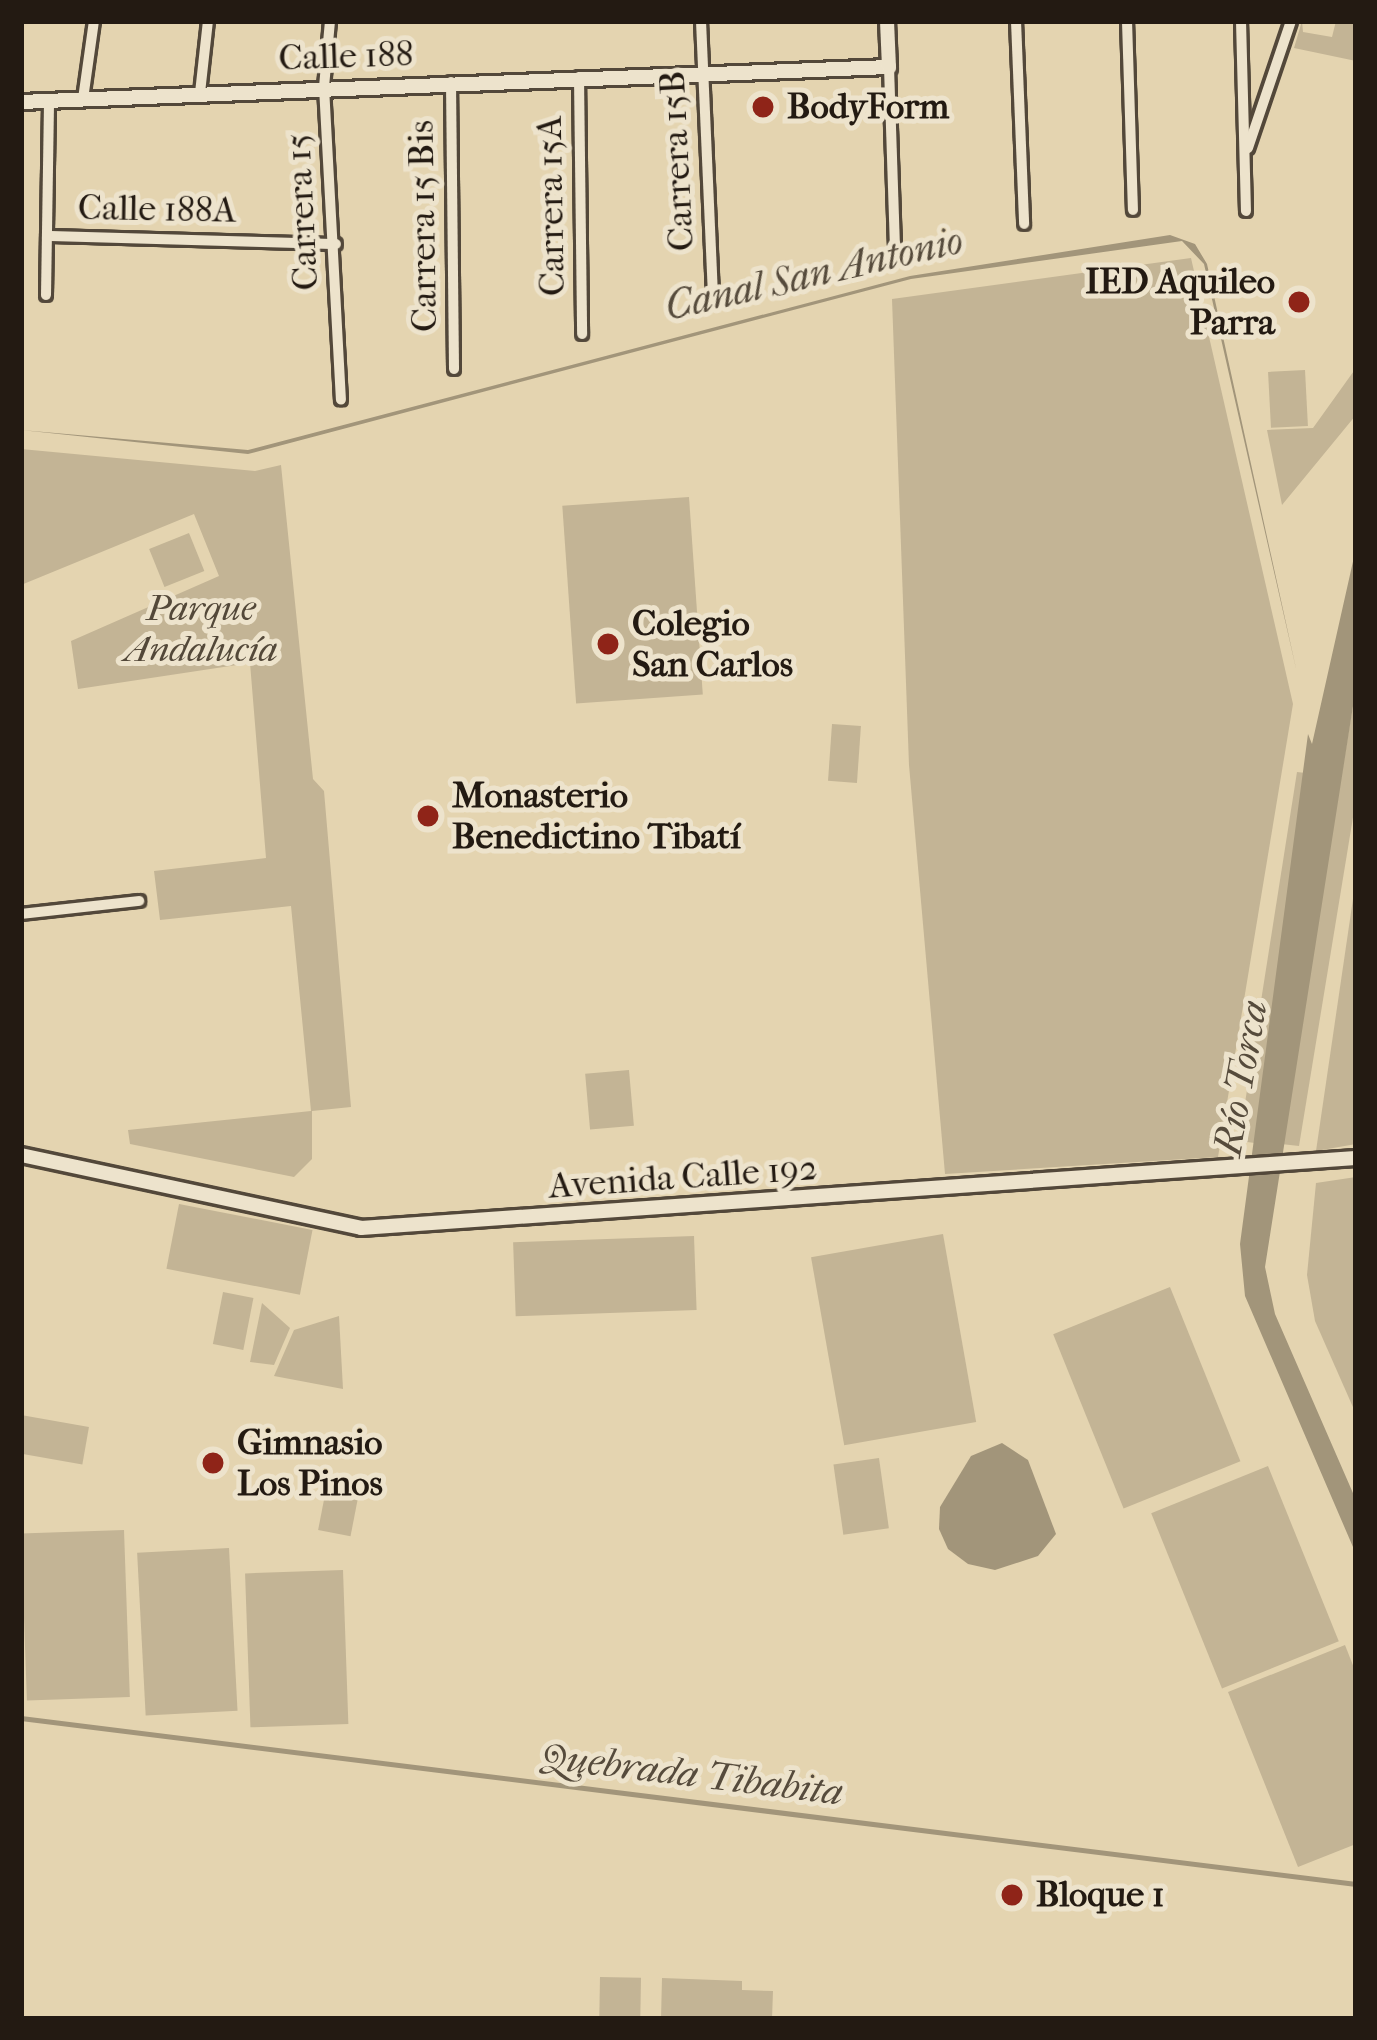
<!DOCTYPE html>
<meta charset="utf-8">
<style>
body{margin:0}
#map{position:relative;width:1377px;height:2040px;overflow:hidden;background:#e4d4b0;font-family:"IM FELL French Canon",serif}
div>[style]{position:absolute}
.green>*{inset:0;background:#c3b495;transform-origin:0 0}
.water>*{inset:0;background:#a2957a}
.stream>*{height:4.5px;margin:-2.25px;padding:0 2.25px;transform-origin:2.25px;border-radius:2.25px;background:#a2957a}
.roads{filter:drop-shadow(3px 0 #53483a) drop-shadow(-3px 0 #53483a) drop-shadow(0 3px #53483a) drop-shadow(0 -3px #53483a)}
.street>*{height:10px;margin:-5px;padding:0 5px;transform-origin:5px;border-radius:5px;background:#ede3cc}
.secondary>*{height:14px;margin:-7px;padding:0 7px;transform-origin:7px;border-radius:7px;background:#ede3cc}
.dots>*{width:33px;height:33px;translate:-50% -50%;box-sizing:border-box;border:6px solid #ede3cc;border-radius:50%}
span{translate:-50% -50%;white-space:nowrap;text-align:center;line-height:1.15;-webkit-text-stroke:10px #ede3cc;paint-order:stroke}
.street-label{font-size:36px;color:#231a12}
.poi-label{font-size:36px;color:#231a12;font-weight:700}
.left{translate:0 -50%;text-align:left}
.right{translate:-100% -50%;text-align:right}
.park-label{font-size:36px;color:#534839;font-style:italic}
.water-label{font-size:39px;color:#564b3c;font-style:italic}
.frame{position:absolute;inset:0;border:24px solid #231a12;pointer-events:none}
</style>
<div id="map">
<div class="green">
<i style="clip-path:polygon(1302px 21px,1303px 32px,1332px 37px,1336px 21px,1356px 21px,1356px 61px,1294px 48px)"></i>
<i style="clip-path:polygon(1191px 258px,1293px 704px,1218px 1157px,945px 1174px,909px 765px,892px 299px)"></i>
<i style="clip-path:polygon(1356px 368px,1356px 415px,1282px 505px,1267px 430px,1313px 428px)"></i>
<i style="left:1305px;top:370px;width:56px;height:37px;rotate:87deg"></i>
<i style="clip-path:polygon(21px 449px,255px 471px,281px 465px,313px 779px,324px 791px,351px 1107px,312px 1111px,312px 1159px,294px 1177px,130px 1144px,128px 1130px,311px 1111px,291px 906px,160px 920px,154px 871px,266px 858px,250px 663px,78px 689px,71px 641px,219px 576px,194px 514px,21px 585px)"></i>
<i style="left:689px;top:497px;width:198px;height:127px;rotate:86deg"></i>
<i style="left:189px;top:533px;width:41px;height:43px;rotate:68deg"></i>
<i style="clip-path:polygon(1356px 687px,1356px 799px,1299px 1146px,1281px 1144px)"></i>
<i style="left:832px;top:724px;width:29px;height:57px;rotate:4deg"></i>
<i style="clip-path:polygon(1297px 772px,1306px 773px,1255px 1143px,1239px 1141px)"></i>
<i style="clip-path:polygon(1356px 880px,1356px 1144px,1316px 1151px,1354px 892px)"></i>
<i style="left:629px;top:1070px;width:56px;height:44px;rotate:85deg"></i>
<i style="clip-path:polygon(1356px 1177px,1356px 1414px,1315px 1321px,1307px 1275px,1316px 1183px)"></i>
<i style="left:179px;top:1204px;width:136px;height:66px;rotate:11deg"></i>
<i style="left:943px;top:1234px;width:191px;height:134px;rotate:80deg"></i>
<i style="left:694px;top:1236px;width:74px;height:181px;rotate:88deg"></i>
<i style="left:1170px;top:1287px;width:188px;height:126px;rotate:68deg"></i>
<i style="left:223px;top:1292px;width:31px;height:53px;rotate:11deg"></i>
<i style="clip-path:polygon(262px 1303px,290px 1328px,274px 1365px,250px 1362px)"></i>
<i style="clip-path:polygon(339px 1316px,343px 1389px,274px 1376px,294px 1330px)"></i>
<i style="left:21px;top:1415px;width:69px;height:38px;rotate:10deg"></i>
<i style="left:879px;top:1458px;width:71px;height:46px;rotate:82deg"></i>
<i style="left:1268px;top:1466px;width:189px;height:126px;rotate:68deg"></i>
<i style="left:329px;top:1474px;width:33px;height:57px;rotate:11deg"></i>
<i style="left:124px;top:1530px;width:167px;height:103px;rotate:88deg"></i>
<i style="left:229px;top:1548px;width:163px;height:92px;rotate:87deg"></i>
<i style="left:343px;top:1570px;width:154px;height:98px;rotate:88deg"></i>
<i style="clip-path:polygon(1345px 1645px,1356px 1673px,1356px 1844px,1298px 1867px,1228px 1692px)"></i>
<i style="left:600px;top:1977px;width:41px;height:42px;rotate:1deg"></i>
<i style="clip-path:polygon(662px 1978px,742px 1981px,742px 1990px,773px 1991px,772px 2019px,661px 2019px)"></i>
</div>
<div class="water">
<i style="clip-path:polygon(1170px 235px,1195px 244px,1207px 264px,1297px 673px,1204px 264px,1182px 241px,911px 279px,248px 454px,21px 430px,248px 450px,910px 276px)"></i>
<i style="clip-path:polygon(1356px 548px,1356px 687px,1265px 1267px,1275px 1314px,1356px 1500px,1356px 1554px,1245px 1296px,1240px 1244px,1308px 734px,1312px 744px)"></i>
<i style="clip-path:polygon(1002px 1443px,1028px 1460px,1056px 1534px,1038px 1556px,995px 1570px,968px 1564px,948px 1549px,939px 1529px,940px 1507px,971px 1456px)"></i>
</div>
<div class="stream">
<i style="left:21px;top:1718px;width:1345px;rotate:7.09deg"></i>
</div>
<div class="roads">
<div class="street">
<i style="left:330px;top:21px;width:66px;rotate:95.2deg"></i>
<i style="left:324px;top:87px;width:313px;rotate:86.9deg"></i>
<i style="left:701px;top:21px;width:277px;rotate:87.5deg"></i>
<i style="left:1016px;top:21px;width:203px;rotate:87.7deg"></i>
<i style="left:1127px;top:21px;width:189px;rotate:88.2deg"></i>
<i style="left:1241px;top:21px;width:190px;rotate:88.5deg"></i>
<i style="left:889px;top:67px;width:178px;rotate:88.1deg"></i>
<i style="left:579px;top:77px;width:257px;rotate:89.3deg"></i>
<i style="left:451px;top:82px;width:287px;rotate:89.4deg"></i>
<i style="left:200px;top:93px;width:72px;rotate:-83.7deg"></i>
<i style="left:83px;top:99px;width:79px;rotate:-82deg"></i>
<i style="left:1248px;top:148px;width:134px;rotate:-71.3deg"></i>
<i style="left:47px;top:236px;width:289px;rotate:1.6deg"></i>
<i style="left:46px;top:295px;width:194px;rotate:-89.1deg"></i>
<i style="left:21px;top:914px;width:119px;rotate:-6.3deg"></i>
</div>
<div class="secondary">
<i style="left:21px;top:102px;width:869px;rotate:-2.31deg"></i>
<i style="left:889px;top:67px;width:46px;rotate:-92.5deg"></i>
<i style="left:21px;top:1155px;width:348px;rotate:12.1deg"></i>
<i style="left:361px;top:1228px;width:997px;rotate:-4.02deg"></i>
</div>
</div>
<div class="dots">
<i style="left:763px;top:107px;background:#8f2418"></i>
<i style="left:1299px;top:302px;background:#8f2418"></i>
<i style="left:608px;top:644px;background:#8f2418"></i>
<i style="left:428px;top:816px;background:#8f2418"></i>
<i style="left:213px;top:1463px;background:#8f2418"></i>
<i style="left:1012px;top:1895px;background:#8f2418"></i>
</div>
<div class="street-label">
<span style="left:346px;top:56px;rotate:-2deg">Calle 188</span>
<span style="left:677px;top:161px;rotate:-93deg">Carrera 15B</span>
<span style="left:551px;top:206px;rotate:-91deg">Carrera 15A</span>
<span style="left:157px;top:209px;rotate:1deg">Calle 188A</span>
<span style="left:302px;top:212px;rotate:-93deg">Carrera 15</span>
<span style="left:423px;top:226px;rotate:-91deg">Carrera 15 Bis</span>
<span style="left:683px;top:1177px;rotate:-4deg">Avenida Calle 192</span>
</div>
<div class="poi-label">
<span class="left" style="left:787px;top:107px">BodyForm</span>
<span class="right" style="left:1275px;top:302px">IED Aquileo<br>Parra</span>
<span class="left" style="left:632px;top:644px">Colegio<br>San Carlos</span>
<span class="left" style="left:452px;top:816px">Monasterio<br>Benedictino Tibatí</span>
<span class="left" style="left:237px;top:1463px">Gimnasio<br>Los Pinos</span>
<span class="left" style="left:1036px;top:1895px">Bloque 1</span>
</div>
<div class="park-label">
<span style="left:201px;top:629px">Parque<br>Andalucía</span>
</div>
<div class="water-label">
<span style="left:814px;top:274px;rotate:-13deg">Canal San Antonio</span>
<span style="left:1241px;top:1078px;rotate:-80deg">Río Torca</span>
<span style="left:692px;top:1774px;rotate:7deg">Quebrada Tibabita</span>
</div>
<div class="frame"></div>
</div>
